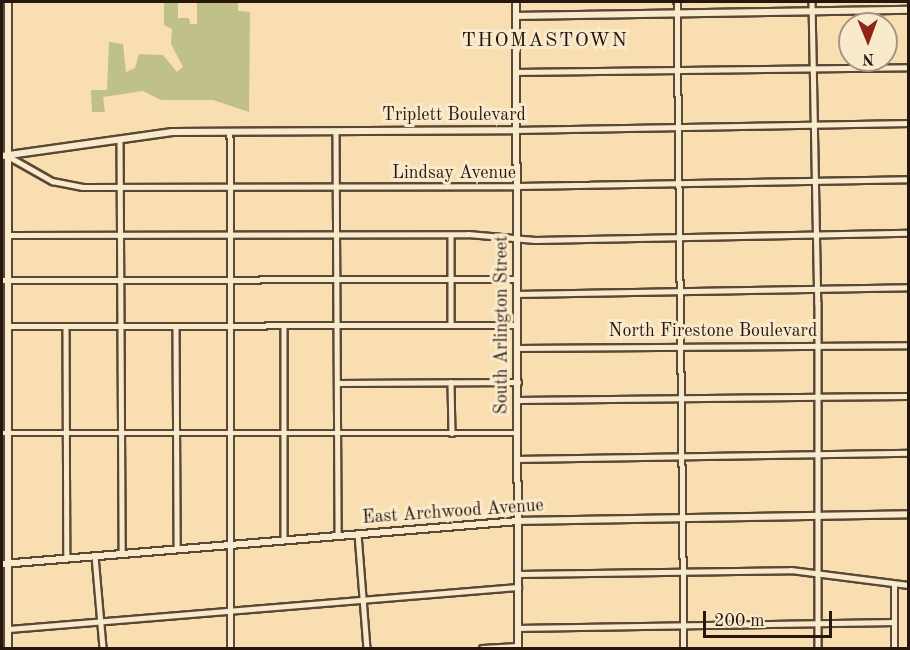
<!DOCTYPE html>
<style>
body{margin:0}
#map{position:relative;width:910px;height:650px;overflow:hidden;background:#f8deb0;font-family:"Old Standard TT",serif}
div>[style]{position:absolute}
.green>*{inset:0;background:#c0c089}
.roads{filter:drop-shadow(2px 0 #5a4836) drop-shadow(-2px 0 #5a4836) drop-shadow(0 2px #5a4836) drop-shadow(0 -2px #5a4836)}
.minor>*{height:4.5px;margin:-2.25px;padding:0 2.25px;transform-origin:2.25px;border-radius:2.25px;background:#faeacc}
.tertiary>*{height:5px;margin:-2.5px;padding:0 2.5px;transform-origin:2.5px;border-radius:2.5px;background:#faeacc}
.secondary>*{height:6px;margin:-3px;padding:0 3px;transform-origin:3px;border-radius:3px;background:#faeacc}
span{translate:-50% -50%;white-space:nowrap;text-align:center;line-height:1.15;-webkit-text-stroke:6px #faeacc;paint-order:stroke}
.street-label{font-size:18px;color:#26160e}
.neighbourhood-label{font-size:20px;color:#26160e;letter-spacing:1.5px}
.frame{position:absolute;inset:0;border:3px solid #26160e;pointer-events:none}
.north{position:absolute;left:838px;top:12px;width:60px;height:60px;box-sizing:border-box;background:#faeacc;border:2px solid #a59580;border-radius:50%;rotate:179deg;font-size:16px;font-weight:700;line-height:24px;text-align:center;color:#26160e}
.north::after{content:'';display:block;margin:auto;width:21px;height:27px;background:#8f2418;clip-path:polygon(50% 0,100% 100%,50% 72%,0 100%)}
.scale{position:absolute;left:703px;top:611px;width:129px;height:27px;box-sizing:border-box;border:3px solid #26160e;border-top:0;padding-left:8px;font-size:18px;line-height:21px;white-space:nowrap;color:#26160e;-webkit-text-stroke:4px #faeacc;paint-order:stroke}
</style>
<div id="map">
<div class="green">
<i style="clip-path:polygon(164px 2px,178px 2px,178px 18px,189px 18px,190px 24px,197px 24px,197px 2px,238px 2px,238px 11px,250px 12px,249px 112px,213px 100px,161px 100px,143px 91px,103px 97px,105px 112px,92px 112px,91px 90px,107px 90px,109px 42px,123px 44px,126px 72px,135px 68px,139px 54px,163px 55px,177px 72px,183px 67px,171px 44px,172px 29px,164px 25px)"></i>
</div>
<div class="roads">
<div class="minor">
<i style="left:677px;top:2px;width:646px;rotate:89.38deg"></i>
<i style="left:812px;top:2px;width:301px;rotate:88.9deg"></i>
<i style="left:818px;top:303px;width:345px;rotate:90deg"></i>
<i style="left:517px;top:72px;width:391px;rotate:-0.7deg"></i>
<i style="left:516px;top:130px;width:392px;rotate:-1deg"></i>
<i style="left:230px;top:131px;width:517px;rotate:89.89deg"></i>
<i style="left:336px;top:131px;width:404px;rotate:89.7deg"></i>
<i style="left:120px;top:139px;width:414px;rotate:89.7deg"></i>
<i style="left:8px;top:156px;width:51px;rotate:29.6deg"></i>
<i style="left:52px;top:181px;width:31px;rotate:11deg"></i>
<i style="left:82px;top:187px;width:435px;rotate:-0.1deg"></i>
<i style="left:517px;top:186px;width:391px;rotate:-1deg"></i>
<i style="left:8px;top:235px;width:460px;rotate:-0.1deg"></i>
<i style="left:468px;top:234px;width:67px;rotate:5.1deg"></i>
<i style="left:535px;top:240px;width:373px;rotate:-1.1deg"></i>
<i style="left:451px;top:235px;width:90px;rotate:90deg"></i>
<i style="left:2px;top:280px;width:515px;rotate:-0.11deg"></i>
<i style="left:518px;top:294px;width:390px;rotate:-1deg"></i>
<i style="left:284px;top:325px;width:214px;rotate:90deg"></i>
<i style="left:8px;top:326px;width:509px;rotate:-0.11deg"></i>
<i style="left:66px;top:326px;width:232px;rotate:89.8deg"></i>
<i style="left:176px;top:326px;width:223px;rotate:89.7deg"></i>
<i style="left:451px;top:382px;width:51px;rotate:88.9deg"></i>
<i style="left:337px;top:383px;width:181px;rotate:-0.3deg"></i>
<i style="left:517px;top:400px;width:391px;rotate:-0.6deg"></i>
<i style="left:2px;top:433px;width:515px"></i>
<i style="left:518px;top:459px;width:390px;rotate:-0.9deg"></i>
<i style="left:358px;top:534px;width:114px;rotate:85.5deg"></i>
<i style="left:95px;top:556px;width:92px;rotate:85deg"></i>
<i style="left:518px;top:574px;width:273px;rotate:-0.8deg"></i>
<i style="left:791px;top:570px;width:118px;rotate:7.3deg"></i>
<i style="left:518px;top:628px;width:376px;rotate:-0.9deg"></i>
<i style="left:9px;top:629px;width:511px;rotate:-4.72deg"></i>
<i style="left:482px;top:648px;width:36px;rotate:-3deg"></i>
<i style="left:894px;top:648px;width:63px;rotate:-90deg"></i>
</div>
<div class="tertiary">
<i style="left:518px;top:348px;width:390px;rotate:-0.4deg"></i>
</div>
<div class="secondary">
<i style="left:8px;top:2px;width:646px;rotate:90deg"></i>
<i style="left:516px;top:2px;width:646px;rotate:89.82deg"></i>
<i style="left:516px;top:16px;width:392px;rotate:-0.9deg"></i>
<i style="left:2px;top:156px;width:172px;rotate:-8deg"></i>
<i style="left:172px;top:132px;width:344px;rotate:-0.3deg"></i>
<i style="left:2px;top:564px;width:518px;rotate:-4.76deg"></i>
<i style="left:518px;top:521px;width:390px;rotate:-1deg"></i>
</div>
</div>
<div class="street-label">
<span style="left:454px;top:115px">Triplett Boulevard</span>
<span style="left:454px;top:173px">Lindsay Avenue</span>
<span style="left:502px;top:325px;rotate:-90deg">South Arlington Street</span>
<span style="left:713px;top:331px">North Firestone Boulevard</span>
<span style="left:453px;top:512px;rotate:-4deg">East Archwood Avenue</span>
</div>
<div class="neighbourhood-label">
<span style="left:545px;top:41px">THOMASTOWN</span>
</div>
<div class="frame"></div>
<div class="north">N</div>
<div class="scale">200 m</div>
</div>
